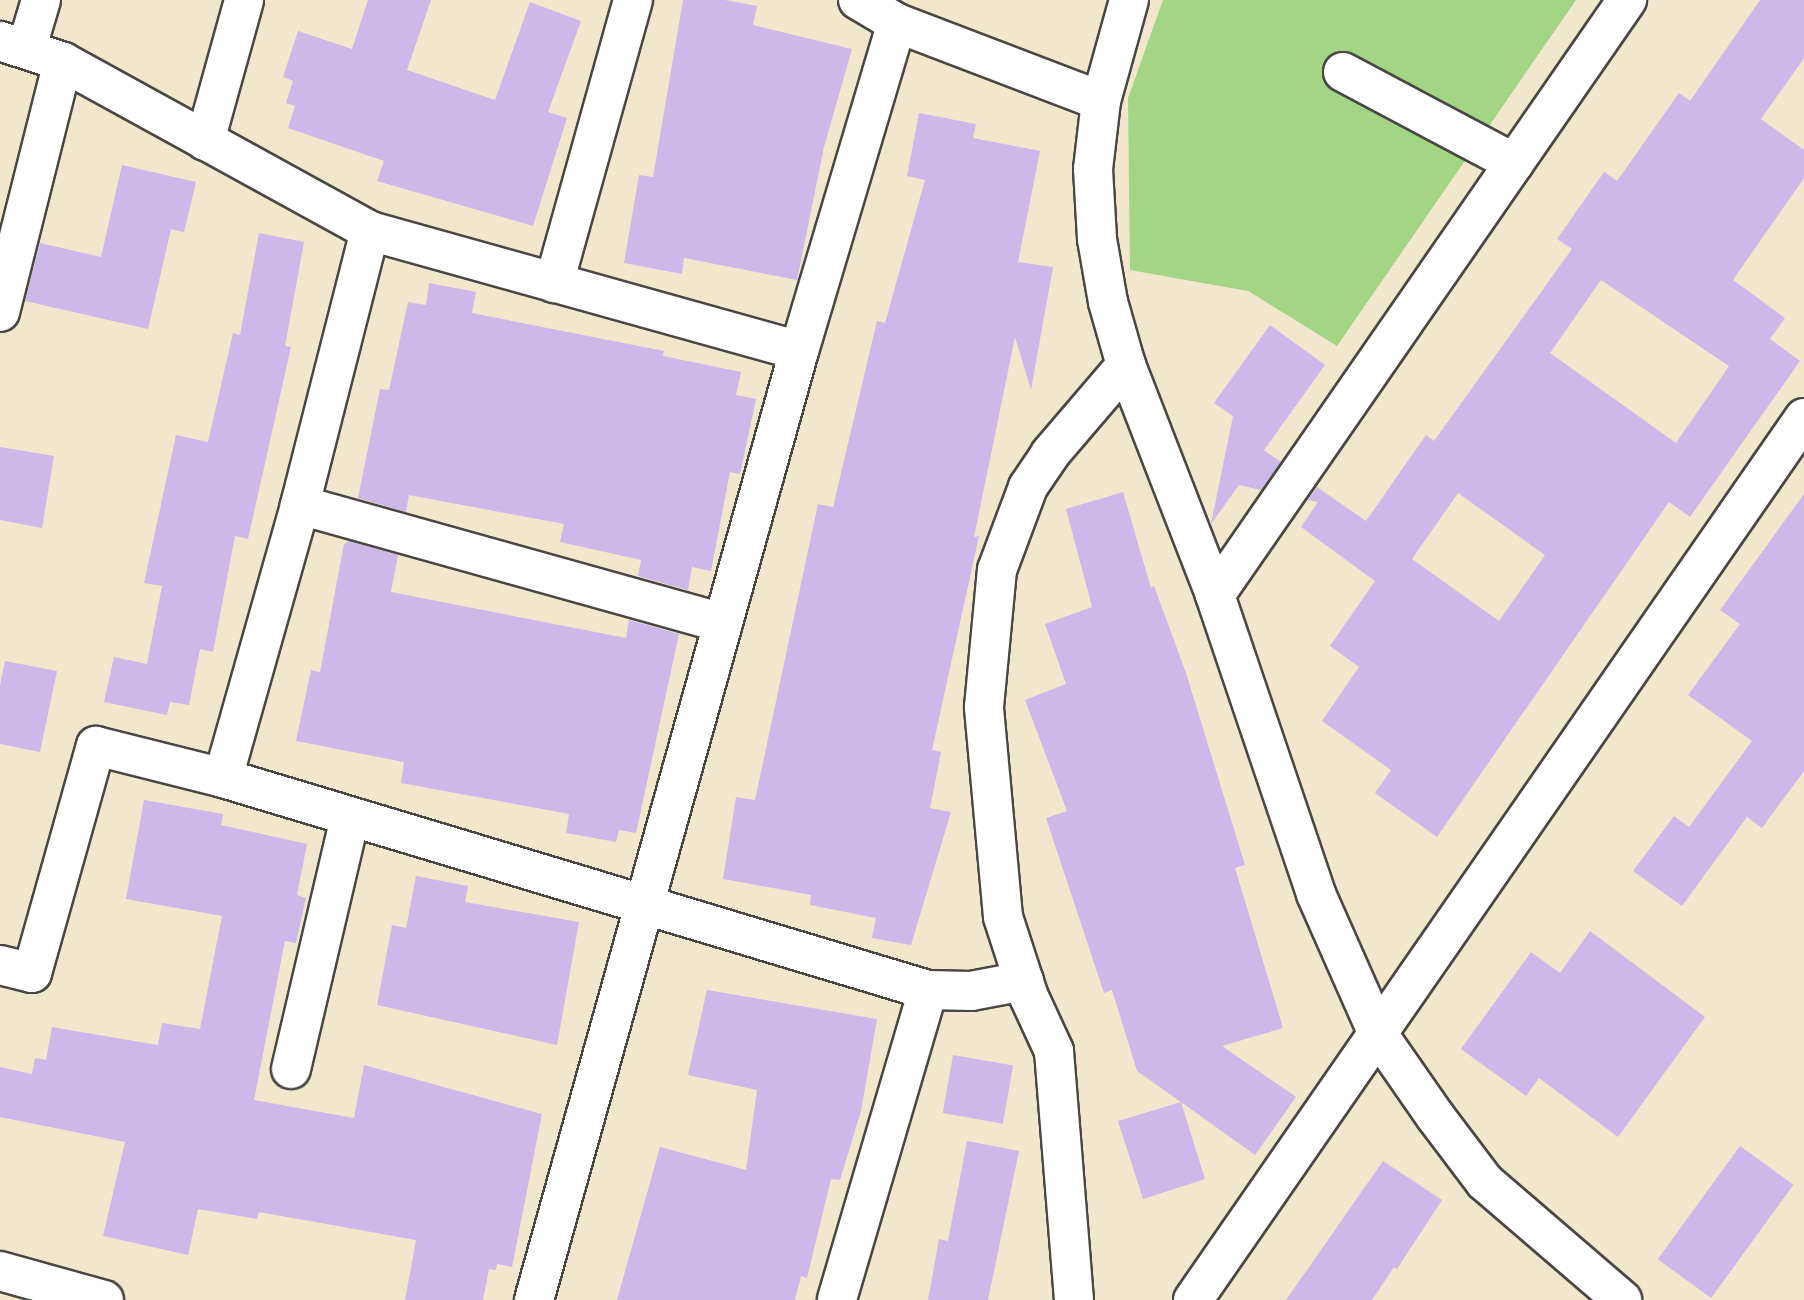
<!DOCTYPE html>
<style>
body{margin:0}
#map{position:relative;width:1804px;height:1300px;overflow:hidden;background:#f1e7cc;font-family:Itim,sans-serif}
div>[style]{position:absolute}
.green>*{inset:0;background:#a3d584}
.building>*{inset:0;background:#ccb8e9;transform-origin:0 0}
.roads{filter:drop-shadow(2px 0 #494743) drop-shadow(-2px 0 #494743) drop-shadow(0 2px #494743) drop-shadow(0 -2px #494743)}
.minor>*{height:38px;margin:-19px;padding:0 19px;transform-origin:19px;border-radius:19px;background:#fff}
.tertiary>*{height:38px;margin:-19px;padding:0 19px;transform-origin:19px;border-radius:19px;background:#fff}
span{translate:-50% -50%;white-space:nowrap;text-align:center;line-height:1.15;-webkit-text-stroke:5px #fbf7ec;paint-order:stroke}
</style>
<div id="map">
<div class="green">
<i style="clip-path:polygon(1163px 0,1576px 0,1337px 346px,1248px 291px,1130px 270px,1128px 98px)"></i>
</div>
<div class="building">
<i style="clip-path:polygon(368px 0,431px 0,407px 70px,495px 100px,530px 2px,581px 21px,548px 112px,567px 118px,533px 226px,377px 181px,384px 161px,288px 128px,295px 106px,286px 103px,293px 81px,283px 77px,298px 31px,352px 49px)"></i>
<i style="clip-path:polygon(683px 0,725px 0,757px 6px,753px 25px,852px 49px,824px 147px,797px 280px,684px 258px,682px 274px,624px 263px,639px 175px,653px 177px)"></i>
<i style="clip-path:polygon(evenodd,1760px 0,1804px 0,1804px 58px,1761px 119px,1804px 150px,1804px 178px,1733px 280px,1785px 318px,1770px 339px,1800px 361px,1690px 517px,1669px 502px,1437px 837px,1375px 793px,1391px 770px,1322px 721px,1359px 667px,1330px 646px,1375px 581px,1301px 527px,1318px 502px,1308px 500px,1317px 487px,1366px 521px,1426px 435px,1434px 441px,1572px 249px,1557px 239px,1604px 172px,1617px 181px,1679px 93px,1690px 101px,1760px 0,1601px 280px,1729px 366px,1676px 443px,1550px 353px,1601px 280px,1760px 0,1458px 493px,1545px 555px,1499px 621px,1412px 559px,1458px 493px)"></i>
<i style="clip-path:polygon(919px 113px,976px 124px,973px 138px,1040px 151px,1018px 262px,1053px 267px,1031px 390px,1015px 337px,974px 537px,979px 536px,932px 750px,941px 752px,930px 808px,951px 812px,911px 945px,872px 938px,876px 918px,810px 905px,811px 895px,723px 879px,736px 797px,755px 800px,818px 504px,833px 507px,877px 321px,885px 323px,925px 180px,907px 176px)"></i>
<i style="clip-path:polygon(122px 165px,196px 182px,184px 232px,171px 229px,148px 329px,25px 301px,40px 243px,101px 257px)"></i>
<i style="clip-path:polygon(259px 233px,304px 242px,285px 346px,291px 347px,248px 539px,235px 536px,213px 652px,200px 649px,189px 705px,170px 702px,167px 715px,104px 702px,114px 657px,147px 664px,162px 586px,144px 583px,176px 435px,208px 442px,233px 333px,240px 335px)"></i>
<i style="clip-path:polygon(429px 283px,476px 292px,472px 313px,664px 351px,663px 356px,741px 372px,736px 395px,756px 399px,740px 474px,730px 472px,711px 571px,692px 567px,688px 590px,638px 576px,641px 560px,560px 542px,564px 524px,409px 495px,406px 512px,358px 498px,380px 389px,389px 390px,408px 302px,426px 305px)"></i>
<i style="clip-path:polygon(1270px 325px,1325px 365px,1264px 450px,1281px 462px,1261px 490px,1239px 485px,1211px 524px,1233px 416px,1214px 403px)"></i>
<i style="clip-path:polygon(0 447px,54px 456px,42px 528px,0 520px)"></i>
<i style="clip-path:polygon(1123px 492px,1151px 588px,1154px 586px,1186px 673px,1245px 865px,1235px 868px,1283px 1028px,1222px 1046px,1296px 1097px,1255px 1155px,1181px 1102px,1205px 1179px,1143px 1199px,1118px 1121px,1181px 1102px,1137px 1071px,1112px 990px,1104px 993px,1046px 818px,1067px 811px,1025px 700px,1066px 684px,1045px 624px,1092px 607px,1066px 509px)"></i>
<i style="clip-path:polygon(1804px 494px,1804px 771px,1762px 828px,1747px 817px,1682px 906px,1633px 871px,1674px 816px,1689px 827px,1752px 741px,1688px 695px,1740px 624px,1720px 610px)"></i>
<i style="clip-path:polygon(349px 541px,398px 555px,391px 592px,626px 638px,629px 620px,679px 634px,636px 833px,619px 830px,616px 842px,566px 833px,569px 814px,401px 783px,404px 762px,296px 741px,311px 670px,320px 672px,344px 544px)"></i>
<i style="clip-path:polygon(5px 661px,57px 671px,40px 752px,0 744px,0 685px)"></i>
<i style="clip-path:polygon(144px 800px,223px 814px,221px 825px,307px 844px,297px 895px,306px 898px,296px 943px,285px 941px,254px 1100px,354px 1118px,364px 1065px,542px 1114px,512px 1267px,497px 1264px,496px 1270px,489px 1269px,483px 1300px,405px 1300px,416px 1240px,259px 1212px,257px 1219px,198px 1209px,188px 1255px,103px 1236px,125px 1142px,0 1117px,0 1067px,32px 1074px,35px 1058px,46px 1060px,52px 1027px,158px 1045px,162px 1023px,200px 1029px,222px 916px,126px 899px)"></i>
<i style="clip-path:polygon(416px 876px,468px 886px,465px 902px,579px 922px,557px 1045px,377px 1005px,392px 925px,406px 928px)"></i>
<i style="clip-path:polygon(1590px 931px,1705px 1017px,1618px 1137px,1539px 1078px,1526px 1096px,1461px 1049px,1531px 952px,1560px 973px)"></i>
<i style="clip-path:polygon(707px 990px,877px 1019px,861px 1111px,840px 1180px,831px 1179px,807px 1278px,801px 1276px,795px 1300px,617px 1300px,660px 1147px,746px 1170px,757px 1090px,688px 1075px)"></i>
<i style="left:953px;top:1055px;width:61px;height:59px;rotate:10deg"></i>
<i style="clip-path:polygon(967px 1141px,1019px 1151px,988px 1300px,928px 1300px,939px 1239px,948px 1241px)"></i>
<i style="left:1740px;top:1146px;width:66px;height:140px;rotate:36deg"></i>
<i style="clip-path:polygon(1383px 1161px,1442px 1200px,1397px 1269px,1394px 1267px,1372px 1300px,1286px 1300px)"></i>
</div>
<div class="roads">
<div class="minor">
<i style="left:858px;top:0;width:45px;rotate:30.5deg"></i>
<i style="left:897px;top:23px;width:218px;rotate:20.9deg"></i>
<i style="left:0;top:41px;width:66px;rotate:18.4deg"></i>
<i style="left:63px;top:62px;width:350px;rotate:28.8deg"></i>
<i style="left:370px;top:231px;width:445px;rotate:15.6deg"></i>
<i style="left:27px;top:47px;width:49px;rotate:-73.4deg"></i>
<i style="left:1343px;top:72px;width:194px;rotate:28deg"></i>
<i style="left:205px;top:141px;width:146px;rotate:-74.5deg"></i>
<i style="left:554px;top:283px;width:294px;rotate:-74.4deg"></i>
<i style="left:0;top:312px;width:258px;rotate:-75.9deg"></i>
<i style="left:300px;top:505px;width:439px;rotate:15.6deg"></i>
<i style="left:1215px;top:595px;width:724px;rotate:-55.3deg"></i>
<i style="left:223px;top:778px;width:284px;rotate:-74.2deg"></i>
<i style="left:300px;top:505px;width:283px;rotate:-75.7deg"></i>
<i style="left:0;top:965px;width:33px;rotate:14deg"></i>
<i style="left:32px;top:973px;width:236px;rotate:-74.3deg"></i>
<i style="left:96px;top:746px;width:131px;rotate:14.1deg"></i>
<i style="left:223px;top:778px;width:736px;rotate:16.74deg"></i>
<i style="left:928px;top:990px;width:323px;rotate:106.4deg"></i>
<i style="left:928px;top:990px;width:43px;rotate:1.3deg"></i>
<i style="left:971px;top:991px;width:54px;rotate:-10.7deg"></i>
<i style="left:291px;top:1069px;width:259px;rotate:-76.8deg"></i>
<i style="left:0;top:1271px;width:108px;rotate:15.6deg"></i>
<i style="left:534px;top:1300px;width:985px;rotate:-74.4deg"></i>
<i style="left:799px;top:351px;width:342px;rotate:-73.4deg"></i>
<i style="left:1074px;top:1300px;width:250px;rotate:-94.6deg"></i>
<i style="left:1054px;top:1051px;width:60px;rotate:-114.8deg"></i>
<i style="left:1029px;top:997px;width:84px;rotate:-108deg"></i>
<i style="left:1003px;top:917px;width:211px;rotate:-95.2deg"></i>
<i style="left:984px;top:707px;width:138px;rotate:-84.6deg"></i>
<i style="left:997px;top:570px;width:89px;rotate:-69.5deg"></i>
<i style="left:1028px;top:487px;width:40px;rotate:-56deg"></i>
<i style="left:1050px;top:454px;width:117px;rotate:-49.5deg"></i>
<i style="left:1193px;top:1300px;width:1073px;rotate:-55.29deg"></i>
</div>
<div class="tertiary">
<i style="left:1129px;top:0;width:105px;rotate:105.5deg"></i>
<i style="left:1101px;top:101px;width:68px;rotate:96.7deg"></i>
<i style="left:1093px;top:169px;width:70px;rotate:86.7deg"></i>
<i style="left:1097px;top:239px;width:64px;rotate:80.1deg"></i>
<i style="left:1108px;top:302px;width:66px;rotate:74.1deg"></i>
<i style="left:1126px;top:365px;width:247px;rotate:68.8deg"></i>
<i style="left:1215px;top:595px;width:316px;rotate:71.3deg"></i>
<i style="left:1316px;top:894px;width:153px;rotate:66.1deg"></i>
<i style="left:1378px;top:1034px;width:100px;rotate:55.2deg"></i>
<i style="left:1435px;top:1116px;width:83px;rotate:52.9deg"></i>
<i style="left:1485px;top:1182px;width:181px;rotate:40.7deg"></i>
</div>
</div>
</div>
